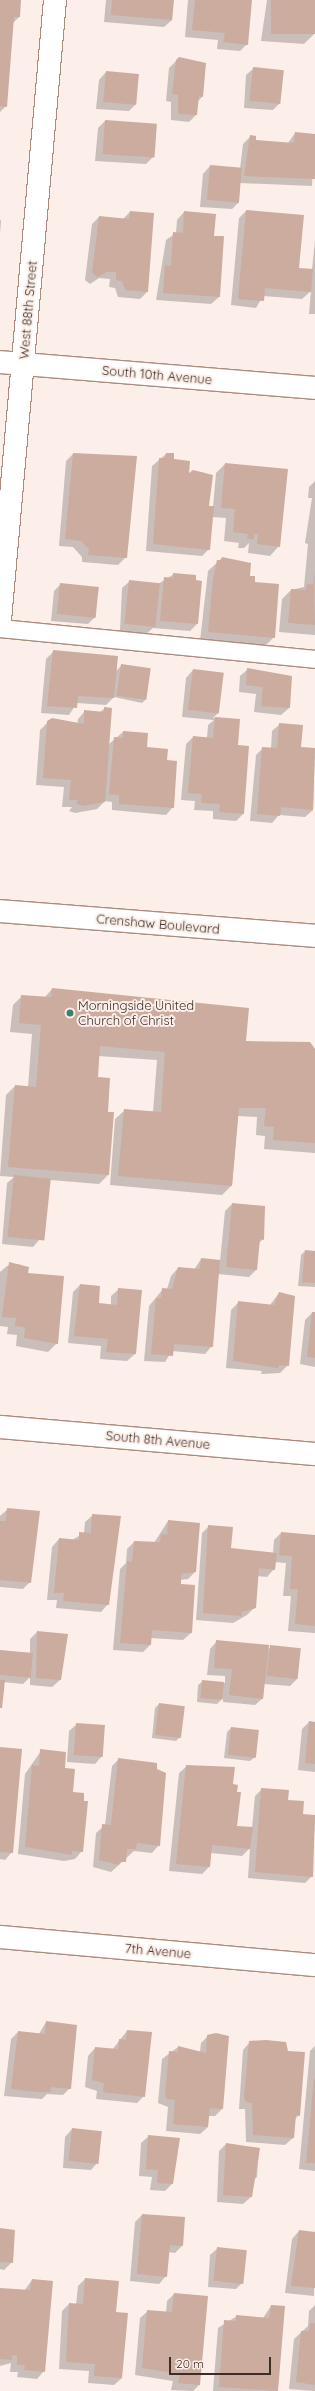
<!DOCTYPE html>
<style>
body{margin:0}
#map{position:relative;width:315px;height:2391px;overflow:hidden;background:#fceee8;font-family:Quicksand,sans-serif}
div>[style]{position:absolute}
.shadow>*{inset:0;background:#0003}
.building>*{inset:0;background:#cbac9f;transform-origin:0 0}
.roads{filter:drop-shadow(1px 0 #ab8c7e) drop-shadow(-1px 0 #ab8c7e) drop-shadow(0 1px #ab8c7e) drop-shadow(0 -1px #ab8c7e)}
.service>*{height:17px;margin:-8.5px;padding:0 8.5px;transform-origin:8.5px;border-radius:8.5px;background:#fff}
.minor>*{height:22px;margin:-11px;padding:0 11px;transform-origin:11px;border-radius:11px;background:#fff}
.primary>*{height:22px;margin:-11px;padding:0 11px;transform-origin:11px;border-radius:11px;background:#fff}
.dots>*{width:11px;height:11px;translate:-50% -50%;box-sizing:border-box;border:2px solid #fceee8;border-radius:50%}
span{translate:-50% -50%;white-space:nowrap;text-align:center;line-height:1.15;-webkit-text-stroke:4px #fceee8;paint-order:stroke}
.street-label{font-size:13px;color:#3b2e29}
.poi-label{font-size:13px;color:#3b2e29}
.left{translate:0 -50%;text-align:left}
.scale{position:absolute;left:169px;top:2357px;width:102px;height:18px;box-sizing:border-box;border:2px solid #3b2e29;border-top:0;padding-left:5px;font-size:12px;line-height:14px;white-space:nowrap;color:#3b2e29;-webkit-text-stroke:3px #fceee8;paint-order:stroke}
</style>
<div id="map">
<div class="shadow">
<i style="clip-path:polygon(0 0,15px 0,19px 17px,13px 23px,6px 106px,0 112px)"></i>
<i style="clip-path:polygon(106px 0,173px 0,172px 20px,164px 27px,104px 22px)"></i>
<i style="clip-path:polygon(188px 0,251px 0,247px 44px,240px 51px,217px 49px,218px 40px,185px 37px)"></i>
<i style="clip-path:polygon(267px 0,315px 0,315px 33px,304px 44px,261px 41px)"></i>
<i style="clip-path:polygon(176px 61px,205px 63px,202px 97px,197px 102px,196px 115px,189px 122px,171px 120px,171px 102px,166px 101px,169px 68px)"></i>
<i style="clip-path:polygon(254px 68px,280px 103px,273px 110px,244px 108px,246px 75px)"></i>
<i style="clip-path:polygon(106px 72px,136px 104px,129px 111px,96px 109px,99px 80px)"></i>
<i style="clip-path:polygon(105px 121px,153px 157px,146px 164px,95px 161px,98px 128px)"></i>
<i style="clip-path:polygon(295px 133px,315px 135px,312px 186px,240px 183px,239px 202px,232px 209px,200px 207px,203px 174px,210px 166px,240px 169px,243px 144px,251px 136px,255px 141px,288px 143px)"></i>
<i style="clip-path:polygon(246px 211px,298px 269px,312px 270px,315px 240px,315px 314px,309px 314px,311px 291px,302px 299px,263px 296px,256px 308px,231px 305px,239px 218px)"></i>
<i style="clip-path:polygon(130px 212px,147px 292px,140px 299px,118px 297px,115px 288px,109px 287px,110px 279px,99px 278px,90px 284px,85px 280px,92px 224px,99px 217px,123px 219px)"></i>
<i style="clip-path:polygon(184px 212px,213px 237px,223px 237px,219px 297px,211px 304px,156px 300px,166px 240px,176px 233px,177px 220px)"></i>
<i style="clip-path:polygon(0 220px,1px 220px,0 235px)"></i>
<i style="clip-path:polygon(73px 454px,126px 557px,118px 565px,82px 562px,82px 557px,73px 547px,59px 546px,66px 461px)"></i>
<i style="clip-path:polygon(166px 454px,188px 474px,203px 472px,208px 507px,213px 507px,216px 473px,225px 464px,279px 546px,270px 556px,248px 553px,249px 543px,244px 548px,238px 548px,239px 543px,224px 541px,226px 518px,212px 517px,209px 549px,202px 556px,146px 551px,152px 466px)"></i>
<i style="clip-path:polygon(315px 481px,315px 635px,279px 632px,282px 599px,291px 590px,304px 587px,308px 544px,305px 543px,312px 498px,308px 498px,309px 487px)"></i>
<i style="clip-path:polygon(222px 558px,254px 583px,274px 637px,264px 647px,200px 641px,208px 571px)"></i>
<i style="clip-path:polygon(174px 574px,197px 624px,190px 631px,153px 628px,146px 634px,120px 631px,122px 588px,130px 581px,158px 584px)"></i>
<i style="clip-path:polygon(61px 584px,95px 617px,88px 624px,51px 621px,54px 591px)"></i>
<i style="clip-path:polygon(53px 652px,116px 671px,121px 666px,147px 698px,142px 703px,114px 697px,106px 705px,77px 703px,69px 715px,41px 713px,46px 659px)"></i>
<i style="clip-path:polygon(248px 669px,289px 708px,281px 715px,254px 712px,256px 694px,239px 692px,240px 676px)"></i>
<i style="clip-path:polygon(193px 670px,219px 712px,213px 718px,239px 720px,237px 746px,248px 746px,243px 814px,236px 821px,213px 819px,213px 811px,194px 810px,195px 801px,181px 800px,186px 744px,193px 737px,207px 738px,208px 725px,214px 720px,182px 717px,186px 678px)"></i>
<i style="clip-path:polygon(105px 708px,109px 744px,123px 732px,166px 761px,173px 807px,166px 815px,112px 810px,112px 802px,105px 801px,97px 809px,75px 813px,69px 811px,72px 807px,62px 807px,64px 787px,36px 785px,40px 730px,48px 722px,77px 725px,78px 719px,85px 711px,100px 712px)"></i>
<i style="clip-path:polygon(280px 724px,300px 748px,315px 749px,313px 810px,305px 817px,279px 815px,272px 823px,250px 821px,256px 755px,263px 748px,271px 749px,272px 731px)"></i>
<i style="clip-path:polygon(52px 989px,245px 1042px,315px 1050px,315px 1153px,264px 1149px,265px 1136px,256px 1135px,257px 1117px,238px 1116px,232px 1185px,222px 1195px,110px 1185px,115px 1119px,125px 1110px,153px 1112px,157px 1060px,98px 1056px,96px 1078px,106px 1113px,113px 1113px,108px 1175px,99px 1184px,50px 1180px,40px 1239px,33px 1247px,2px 1244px,7px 1183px,14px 1177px,0 1176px,6px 1095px,15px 1086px,28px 1087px,32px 1034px,10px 1032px,13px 1005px,22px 996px,44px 998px)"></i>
<i style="clip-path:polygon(232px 1204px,263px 1239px,258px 1244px,256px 1270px,249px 1277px,218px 1274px,212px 1346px,205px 1354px,172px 1351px,165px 1362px,144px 1361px,149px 1306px,163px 1289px,167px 1289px,171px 1276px,178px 1268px,194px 1270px,201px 1259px,220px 1261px,225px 1211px)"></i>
<i style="clip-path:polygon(305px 1251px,315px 1252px,315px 1287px,298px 1286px,301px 1255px)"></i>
<i style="clip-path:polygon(19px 1264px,27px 1274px,57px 1343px,48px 1352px,16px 1346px,17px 1335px,7px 1334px,8px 1327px,0 1326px,0 1272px,7px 1266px)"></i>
<i style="clip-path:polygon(80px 1285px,98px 1304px,111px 1305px,111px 1296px,119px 1289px,135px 1354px,127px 1361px,100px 1359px,101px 1346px,68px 1343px,73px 1292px)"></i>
<i style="clip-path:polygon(279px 1293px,288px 1365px,280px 1373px,261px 1374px,262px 1371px,226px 1368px,231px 1310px,239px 1302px,270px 1305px)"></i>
<i style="clip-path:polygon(312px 1313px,315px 1313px,315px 1367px,300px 1364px,305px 1320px)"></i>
<i style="clip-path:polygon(8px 1509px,30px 1582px,23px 1589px,0 1587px,0 1516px)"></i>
<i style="clip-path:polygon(93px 1515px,108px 1604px,101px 1612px,56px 1608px,57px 1600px,47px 1600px,52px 1547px,59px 1539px,72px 1540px,84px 1533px,85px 1522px)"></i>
<i style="clip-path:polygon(168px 1521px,195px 1572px,188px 1579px,180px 1580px,180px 1585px,194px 1586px,191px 1633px,183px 1640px,150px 1638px,150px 1645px,143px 1652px,113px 1650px,120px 1569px,126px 1563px,127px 1549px,134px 1542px,154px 1543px)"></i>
<i style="clip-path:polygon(209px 1526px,230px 1549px,273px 1553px,274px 1540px,281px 1533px,315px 1536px,315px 1633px,288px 1631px,291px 1596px,283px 1596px,286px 1563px,275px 1562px,274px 1569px,267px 1577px,257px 1576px,255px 1607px,247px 1615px,233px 1623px,196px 1620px,202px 1533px)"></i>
<i style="clip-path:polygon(37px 1632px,67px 1635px,60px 1680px,52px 1687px,30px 1685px,30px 1677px,23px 1684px,3px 1682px,0 1709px,0 1651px,30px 1653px,30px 1639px)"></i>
<i style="clip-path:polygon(217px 1641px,267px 1650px,271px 1647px,297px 1679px,290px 1686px,264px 1684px,263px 1698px,255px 1705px,223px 1702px,223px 1698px,217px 1704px,197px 1702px,198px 1685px,203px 1681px,225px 1683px,225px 1676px,207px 1675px,210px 1649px)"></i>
<i style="clip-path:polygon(159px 1704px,180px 1737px,176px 1741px,152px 1738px,155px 1708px)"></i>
<i style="clip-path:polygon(309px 1722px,315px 1723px,315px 1772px,298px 1770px,302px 1729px)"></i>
<i style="clip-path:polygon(77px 1724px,102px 1756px,95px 1764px,67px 1762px,69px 1731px)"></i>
<i style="clip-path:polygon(231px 1728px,257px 1731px,255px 1757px,250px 1761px,224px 1758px,227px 1732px)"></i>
<i style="clip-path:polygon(0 1748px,12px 1852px,5px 1860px,0 1859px)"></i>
<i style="clip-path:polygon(41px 1751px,64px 1769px,72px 1793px,82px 1851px,75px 1859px,64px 1861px,18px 1854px,25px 1774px)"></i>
<i style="clip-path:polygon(119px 1759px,159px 1845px,152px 1853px,134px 1851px,111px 1872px,93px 1867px,96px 1833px,105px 1825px,112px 1766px)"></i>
<i style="clip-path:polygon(187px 1766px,232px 1785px,236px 1827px,252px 1828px,255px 1796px,262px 1789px,287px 1801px,302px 1815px,315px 1816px,312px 1876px,305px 1883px,248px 1878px,250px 1848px,242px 1856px,211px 1853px,209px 1867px,202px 1874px,169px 1871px,179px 1773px)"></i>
<i style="clip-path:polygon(46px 2022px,70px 2088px,63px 2095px,47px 2094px,42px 2099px,4px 2096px,11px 2039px,18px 2032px,39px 2034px)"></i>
<i style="clip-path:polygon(127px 2031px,144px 2096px,137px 2103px,96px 2099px,97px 2091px,85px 2087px,88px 2056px,95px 2048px,112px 2050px)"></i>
<i style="clip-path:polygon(208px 2036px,228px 2037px,222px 2109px,215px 2116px,208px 2116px,208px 2127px,200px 2134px,166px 2131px,168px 2107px,158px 2103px,162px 2059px,178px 2047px,200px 2052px,201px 2043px)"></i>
<i style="clip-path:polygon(250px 2042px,299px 2115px,294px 2120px,293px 2138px,285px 2145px,246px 2142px,245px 2109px,239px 2109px,243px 2050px)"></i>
<i style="clip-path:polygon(315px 2046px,315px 2171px,299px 2169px,310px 2051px)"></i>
<i style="clip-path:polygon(72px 2129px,98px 2162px,91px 2170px,63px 2168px,65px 2137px)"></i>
<i style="clip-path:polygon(149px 2136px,172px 2184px,165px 2191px,150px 2190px,152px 2177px,139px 2176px,141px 2143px)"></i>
<i style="clip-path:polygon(226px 2144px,259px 2149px,257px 2177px,251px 2182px,251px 2197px,243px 2204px,217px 2202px,219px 2151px)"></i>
<i style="clip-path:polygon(142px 2215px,182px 2246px,175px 2253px,168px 2252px,166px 2276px,159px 2284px,130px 2281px,135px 2222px)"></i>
<i style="clip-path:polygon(0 2229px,12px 2262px,4px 2270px,0 2269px)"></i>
<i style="clip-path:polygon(299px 2231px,315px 2233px,314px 2296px,285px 2293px,292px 2239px)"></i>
<i style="clip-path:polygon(218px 2248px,243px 2282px,236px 2289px,208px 2287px,210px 2255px)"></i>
<i style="clip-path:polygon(85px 2279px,115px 2312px,122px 2378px,114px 2385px,88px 2383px,89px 2371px,59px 2369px,62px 2311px,69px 2304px,76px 2305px,78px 2286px)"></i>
<i style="clip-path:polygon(32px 2280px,44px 2371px,37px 2379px,17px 2377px,18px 2372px,10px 2372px,11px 2363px,0 2366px,0 2289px,24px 2291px)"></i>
<i style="clip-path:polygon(174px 2294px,199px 2385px,193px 2391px,171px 2390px,173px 2381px,135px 2375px,140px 2318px,148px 2311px,166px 2312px,167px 2301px)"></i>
<i style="clip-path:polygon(315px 2305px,315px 2391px,289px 2389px,294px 2339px,308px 2326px,309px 2311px)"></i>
<i style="clip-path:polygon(271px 2306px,283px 2307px,277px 2391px,213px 2391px,218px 2328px,237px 2316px,263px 2318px)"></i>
</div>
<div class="building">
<i style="clip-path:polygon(0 0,21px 0,20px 17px,14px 17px,7px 107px,0 106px)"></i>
<i style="clip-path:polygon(112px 0,174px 0,172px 20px,111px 15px)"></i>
<i style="clip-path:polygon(195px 0,252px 0,248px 45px,223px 42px,225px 33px,192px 30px)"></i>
<i style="left:271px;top:0;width:44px;height:34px"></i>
<i style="clip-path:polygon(179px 57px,206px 63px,203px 97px,199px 96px,197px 115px,178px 114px,178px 95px,172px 94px,176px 60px)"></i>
<i style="left:253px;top:67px;width:31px;height:34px;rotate:6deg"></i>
<i style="left:106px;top:71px;width:33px;height:31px;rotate:5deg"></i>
<i style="left:105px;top:120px;width:52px;height:34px;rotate:4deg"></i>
<i style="clip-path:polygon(295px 132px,315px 134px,315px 179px,244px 176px,250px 135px,256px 136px,256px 140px,294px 143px)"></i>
<i style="left:210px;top:165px;width:32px;height:35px;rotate:5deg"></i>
<i style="clip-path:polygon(246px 210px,304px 215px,299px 268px,313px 269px,311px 292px,265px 288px,264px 301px,238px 299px)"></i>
<i style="clip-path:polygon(130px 211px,154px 213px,148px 292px,125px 290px,122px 281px,116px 280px,116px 272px,107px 272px,97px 277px,92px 273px,99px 216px,129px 219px)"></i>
<i style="clip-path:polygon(184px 211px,216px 214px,214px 236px,224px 236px,220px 297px,163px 293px,165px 265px,171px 266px,173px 232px,183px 233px)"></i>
<i style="clip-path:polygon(73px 453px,137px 456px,127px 558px,88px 555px,89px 549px,81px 541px,65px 539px)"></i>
<i style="clip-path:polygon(166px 453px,174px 453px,174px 459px,190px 461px,189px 473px,193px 470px,213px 475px,209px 506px,214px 506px,210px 550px,153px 544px,159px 458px,165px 458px)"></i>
<i style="clip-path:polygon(225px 463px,288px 469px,280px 547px,257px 544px,258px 534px,254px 534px,254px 539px,247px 539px,248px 534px,233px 532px,235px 509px,221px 508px)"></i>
<i style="clip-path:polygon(222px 557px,251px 563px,250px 576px,255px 576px,255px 582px,279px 584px,275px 638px,208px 632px,213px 579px,217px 560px,221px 560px)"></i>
<i style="clip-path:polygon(314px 572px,315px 625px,288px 623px,291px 589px,306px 590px,307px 584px,313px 584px)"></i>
<i style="clip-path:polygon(173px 573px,196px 575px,196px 580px,202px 581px,198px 624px,160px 621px,164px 577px,173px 578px)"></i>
<i style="left:129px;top:580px;width:31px;height:44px;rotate:6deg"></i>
<i style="left:60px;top:583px;width:39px;height:31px;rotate:6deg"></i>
<i style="clip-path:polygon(53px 650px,118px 656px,114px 698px,78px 696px,77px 708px,47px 706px)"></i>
<i style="left:121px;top:664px;width:30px;height:32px;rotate:8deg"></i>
<i style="clip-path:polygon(247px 668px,292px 676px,290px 708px,261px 706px,263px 687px,246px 685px)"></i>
<i style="left:193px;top:669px;width:31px;height:41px;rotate:7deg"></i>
<i style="clip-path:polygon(104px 707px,112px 708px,105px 802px,82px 806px,76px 803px,78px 800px,69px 800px,71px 780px,43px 778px,47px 721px,52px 718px,84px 724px,84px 710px,104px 712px)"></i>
<i style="clip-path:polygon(215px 717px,240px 719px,238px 745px,249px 746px,244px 814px,219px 812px,220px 804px,201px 803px,202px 794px,188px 793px,193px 736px,213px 738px)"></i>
<i style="clip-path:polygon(279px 723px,303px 725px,301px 747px,315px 748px,313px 810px,281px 807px,280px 816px,257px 814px,262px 747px,277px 748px)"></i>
<i style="clip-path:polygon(123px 731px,148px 733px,147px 747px,168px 749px,167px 760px,177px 761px,174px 808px,119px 804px,119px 795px,109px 794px,114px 737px,123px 738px)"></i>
<i style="clip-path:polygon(52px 988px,249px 1008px,246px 1041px,310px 1042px,315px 1049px,315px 1143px,273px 1140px,274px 1127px,264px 1126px,266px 1108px,239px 1108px,232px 1186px,118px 1176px,124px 1109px,161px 1112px,165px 1052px,100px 1046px,98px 1077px,110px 1078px,108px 1112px,114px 1112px,109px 1175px,8px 1167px,15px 1085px,36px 1087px,41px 1025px,19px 1023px,21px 995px,51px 997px)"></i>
<i style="left:14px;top:1175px;width:37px;height:62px;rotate:6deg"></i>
<i style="clip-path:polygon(232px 1203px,265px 1206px,264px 1240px,260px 1239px,257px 1270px,226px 1267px)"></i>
<i style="clip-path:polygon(305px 1250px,315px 1251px,315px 1283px,302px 1282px)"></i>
<i style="clip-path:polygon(201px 1258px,220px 1260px,213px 1347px,174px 1344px,173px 1356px,151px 1354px,156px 1298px,161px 1298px,162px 1288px,172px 1289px,178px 1267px,200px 1269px)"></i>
<i style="clip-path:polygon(9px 1262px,29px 1267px,28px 1273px,64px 1276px,58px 1344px,24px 1338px,25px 1327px,15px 1326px,16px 1318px,2px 1317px)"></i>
<i style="clip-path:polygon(80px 1284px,100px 1286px,99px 1303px,117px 1305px,118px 1288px,142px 1290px,136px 1354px,106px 1352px,108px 1339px,74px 1336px)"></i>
<i style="clip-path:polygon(279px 1292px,295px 1296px,289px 1366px,279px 1365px,278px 1368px,233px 1361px,238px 1301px,274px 1305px)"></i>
<i style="clip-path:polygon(312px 1312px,315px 1312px,315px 1358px,307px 1357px)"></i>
<i style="clip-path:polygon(7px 1508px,40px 1511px,31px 1583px,0 1580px,0 1521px,6px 1521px)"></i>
<i style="clip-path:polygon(92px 1514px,121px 1516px,109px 1605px,63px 1601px,64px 1593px,54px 1593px,59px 1538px,79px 1540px,79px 1532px,91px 1533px)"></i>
<i style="clip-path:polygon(168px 1520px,200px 1523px,196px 1572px,181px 1574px,181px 1584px,195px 1585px,192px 1633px,152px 1630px,151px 1645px,120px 1643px,127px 1561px,132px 1562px,134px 1541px,160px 1542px,161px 1534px,167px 1535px)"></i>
<i style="clip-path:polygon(208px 1525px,233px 1527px,231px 1548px,277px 1553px,275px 1570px,259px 1568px,256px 1608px,242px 1612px,241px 1616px,203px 1613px)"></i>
<i style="clip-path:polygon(281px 1532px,315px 1535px,315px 1626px,295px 1624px,298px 1589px,290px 1589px,292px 1556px,279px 1555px)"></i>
<i style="clip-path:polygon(37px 1631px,68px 1634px,61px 1680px,36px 1678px)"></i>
<i style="clip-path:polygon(216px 1640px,269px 1645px,263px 1699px,229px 1695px,232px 1669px,214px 1668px)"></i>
<i style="left:270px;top:1645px;width:31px;height:31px;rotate:6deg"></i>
<i style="left:0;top:1650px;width:33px;height:25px;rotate:5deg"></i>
<i style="clip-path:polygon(0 1680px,5px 1680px,2px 1708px,0 1708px)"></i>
<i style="left:202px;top:1680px;width:22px;height:18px;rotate:5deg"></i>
<i style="left:159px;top:1703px;width:26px;height:32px;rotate:7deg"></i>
<i style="clip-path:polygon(309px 1721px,315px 1722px,315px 1764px,305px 1763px)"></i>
<i style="left:76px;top:1723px;width:29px;height:32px;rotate:4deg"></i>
<i style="left:231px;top:1727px;width:28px;height:28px;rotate:6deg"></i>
<i style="clip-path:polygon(0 1747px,22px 1749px,13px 1853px,0 1852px)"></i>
<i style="clip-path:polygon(40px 1749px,66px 1752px,65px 1768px,75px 1769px,73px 1792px,84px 1793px,84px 1801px,88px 1801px,83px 1852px,72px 1851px,72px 1855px,25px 1847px,32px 1765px,39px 1766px)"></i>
<i style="clip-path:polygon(118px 1758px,157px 1763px,157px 1769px,166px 1773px,160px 1846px,137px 1843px,136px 1849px,127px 1849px,126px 1862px,120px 1862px,119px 1865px,99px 1860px,102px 1824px,111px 1825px)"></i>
<i style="clip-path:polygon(186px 1765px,235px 1767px,233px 1784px,238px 1785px,237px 1792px,241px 1792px,237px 1826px,253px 1827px,250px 1849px,212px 1845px,210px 1867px,176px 1864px)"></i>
<i style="clip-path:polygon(261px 1788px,289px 1790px,288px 1800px,304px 1801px,303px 1814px,315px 1815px,313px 1877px,255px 1872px)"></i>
<i style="clip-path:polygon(46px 2021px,77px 2025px,71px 2089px,51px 2087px,50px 2092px,38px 2092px,11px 2089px,18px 2031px,45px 2034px)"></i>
<i style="clip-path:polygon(127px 2030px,152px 2032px,145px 2097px,103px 2092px,104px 2083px,92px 2080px,95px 2047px,118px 2049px,119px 2039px,126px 2040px)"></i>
<i style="clip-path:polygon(216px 2033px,229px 2036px,223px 2109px,210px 2108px,208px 2127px,173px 2124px,175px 2100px,167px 2099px,165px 2095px,169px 2051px,178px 2052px,178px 2046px,206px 2053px,207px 2035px)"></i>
<i style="clip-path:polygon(266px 2040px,286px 2042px,288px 2051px,305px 2052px,300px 2116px,296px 2115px,294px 2138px,253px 2135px,252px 2103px,246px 2102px,244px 2097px,249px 2041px)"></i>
<i style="clip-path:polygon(314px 2078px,315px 2078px,315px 2163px,306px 2163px)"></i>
<i style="left:72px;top:2128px;width:30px;height:33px;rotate:6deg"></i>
<i style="clip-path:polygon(148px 2135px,180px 2138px,173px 2184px,157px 2183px,158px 2170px,146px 2169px)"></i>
<i style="clip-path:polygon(226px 2143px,260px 2148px,252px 2197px,223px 2195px)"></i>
<i style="clip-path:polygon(142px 2214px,185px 2217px,183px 2246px,170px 2245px,167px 2277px,137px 2274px)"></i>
<i style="clip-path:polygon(0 2228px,15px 2230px,13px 2263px,0 2262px)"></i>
<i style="clip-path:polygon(299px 2230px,315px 2232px,315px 2288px,291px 2286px)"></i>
<i style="left:217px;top:2247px;width:30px;height:34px;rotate:6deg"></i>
<i style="clip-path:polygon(85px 2278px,119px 2281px,116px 2312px,128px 2313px,122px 2378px,94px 2376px,95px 2364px,66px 2362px,69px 2303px,83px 2304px)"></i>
<i style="clip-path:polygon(32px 2279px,53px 2281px,45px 2372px,24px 2370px,25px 2365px,17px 2365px,17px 2356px,12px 2355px,12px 2360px,0 2359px,0 2288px,30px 2290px)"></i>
<i style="clip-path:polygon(174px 2293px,208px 2296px,200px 2385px,178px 2383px,180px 2374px,142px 2368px,147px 2310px,172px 2312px)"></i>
<i style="clip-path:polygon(271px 2305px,285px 2306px,278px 2391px,219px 2387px,224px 2320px,236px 2321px,236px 2315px,269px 2318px)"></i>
<i style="clip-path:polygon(310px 2323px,315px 2323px,315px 2385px,296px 2382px,301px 2331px,309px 2331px)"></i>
</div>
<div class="roads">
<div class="service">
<i style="left:0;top:628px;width:317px;rotate:5.6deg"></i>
</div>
<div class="minor">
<i style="left:0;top:362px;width:316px;rotate:4.7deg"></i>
<i style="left:0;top:620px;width:622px;rotate:-84.93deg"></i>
<i style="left:0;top:1427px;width:316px;rotate:4.9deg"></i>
<i style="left:0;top:1937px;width:316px;rotate:5.1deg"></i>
</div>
<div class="primary">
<i style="left:0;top:911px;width:316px;rotate:4.5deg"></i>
</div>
</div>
<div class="dots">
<i style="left:70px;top:1013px;background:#3e7f6f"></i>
</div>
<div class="street-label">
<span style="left:28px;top:310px;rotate:-85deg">West 88th Street</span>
<span style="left:157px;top:375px;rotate:5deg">South 10th Avenue</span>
<span style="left:158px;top:924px;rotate:5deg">Crenshaw Boulevard</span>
<span style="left:158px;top:1440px;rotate:5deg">South 8th Avenue</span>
<span style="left:158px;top:1951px;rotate:5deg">7th Avenue</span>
</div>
<div class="poi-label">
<span class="left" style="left:78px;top:1013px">Morningside United<br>Church of Christ</span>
</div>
<div class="scale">20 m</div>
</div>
